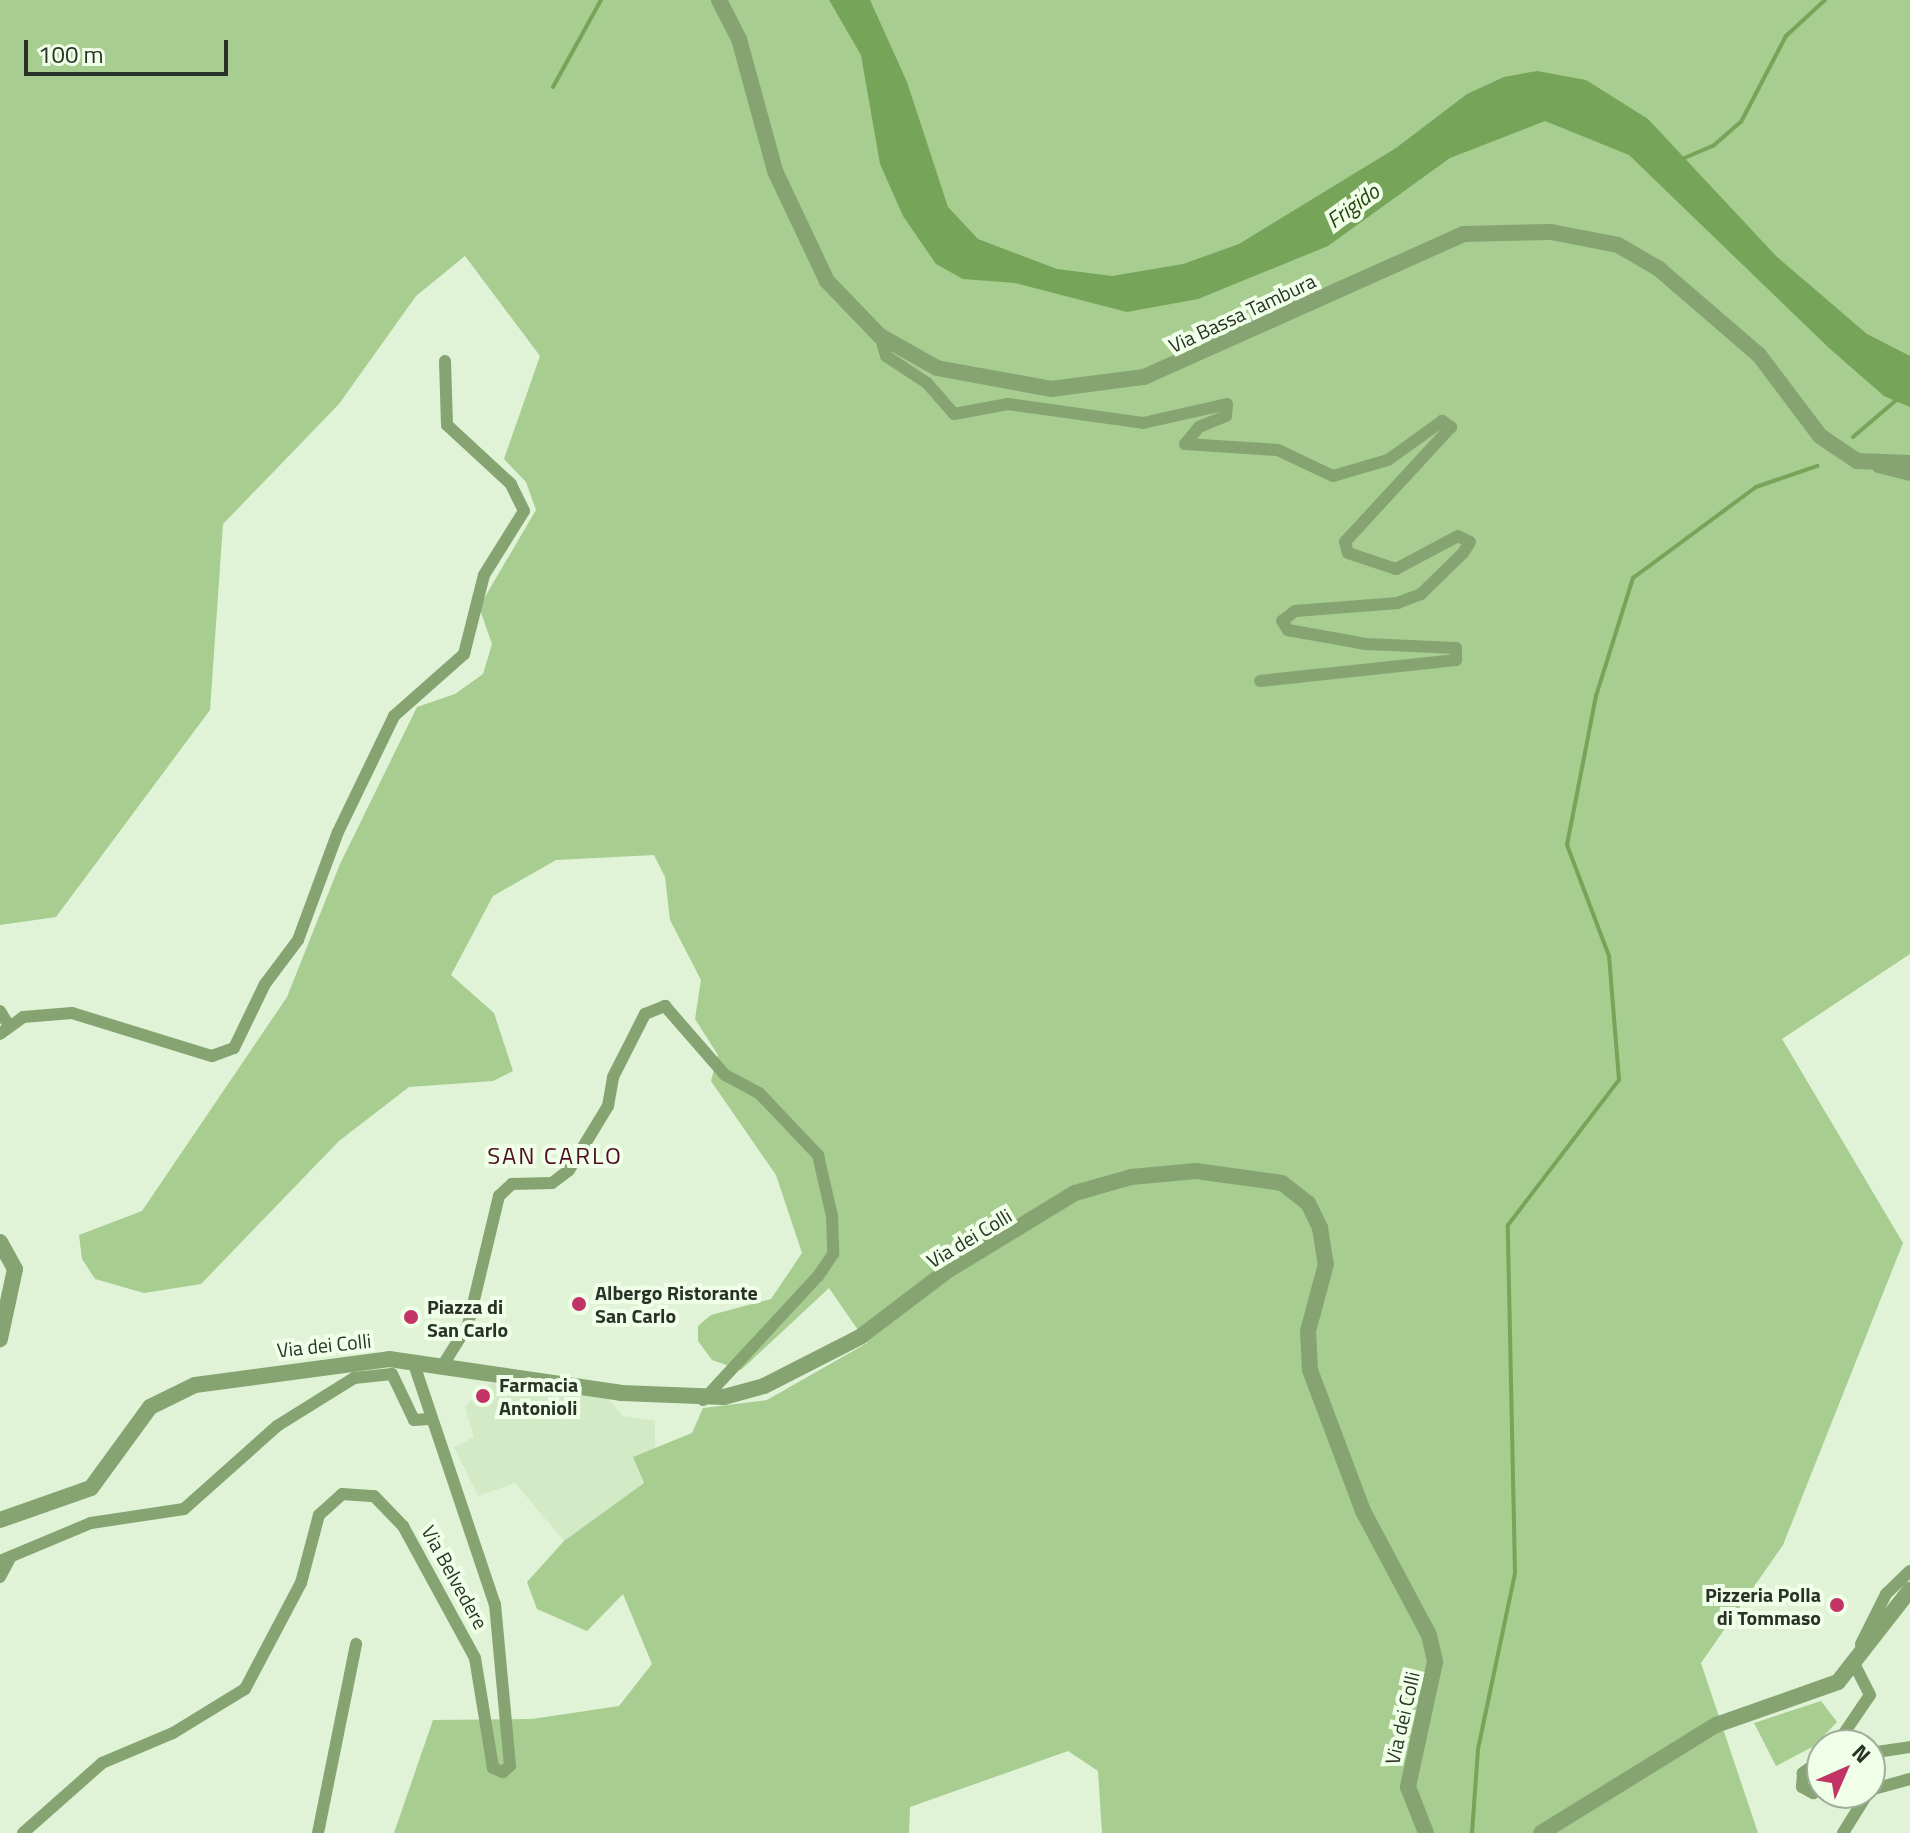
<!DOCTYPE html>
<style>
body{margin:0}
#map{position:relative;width:1910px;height:1833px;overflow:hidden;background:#e0f3d6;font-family:"Titillium Web",sans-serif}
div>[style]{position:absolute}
.built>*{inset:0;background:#d3eac7}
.green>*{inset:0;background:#a7cd91}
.water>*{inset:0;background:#76a459}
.stream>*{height:4px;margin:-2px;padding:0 2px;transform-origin:2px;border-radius:2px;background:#76a459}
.minor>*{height:12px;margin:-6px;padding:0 6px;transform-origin:6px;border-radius:6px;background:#85a472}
.tertiary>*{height:16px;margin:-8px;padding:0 8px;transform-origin:8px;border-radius:8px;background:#85a472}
.dots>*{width:22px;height:22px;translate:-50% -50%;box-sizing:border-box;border:4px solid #f0ffe8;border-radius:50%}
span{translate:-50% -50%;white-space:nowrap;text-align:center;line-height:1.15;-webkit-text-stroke:8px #f0ffe8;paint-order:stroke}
.street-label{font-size:20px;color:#2a3127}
.poi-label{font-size:20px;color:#2a3127;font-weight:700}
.left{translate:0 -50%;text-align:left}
.right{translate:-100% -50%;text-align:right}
.water-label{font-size:22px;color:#274610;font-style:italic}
.quarter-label{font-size:24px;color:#4f0b24;letter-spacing:2px}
.north{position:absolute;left:1806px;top:1729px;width:80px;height:80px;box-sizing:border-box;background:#f0ffe8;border:2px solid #a1ad9b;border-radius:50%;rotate:45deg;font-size:22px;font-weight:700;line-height:32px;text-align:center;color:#2a3127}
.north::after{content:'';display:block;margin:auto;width:28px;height:36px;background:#c13465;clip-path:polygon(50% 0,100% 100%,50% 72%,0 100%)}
.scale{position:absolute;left:24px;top:40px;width:204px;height:36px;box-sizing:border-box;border:4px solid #2a3127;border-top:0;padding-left:10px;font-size:24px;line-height:28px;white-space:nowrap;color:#2a3127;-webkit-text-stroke:6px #f0ffe8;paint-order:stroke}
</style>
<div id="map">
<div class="built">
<i style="clip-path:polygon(490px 1383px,607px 1398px,623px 1416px,655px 1421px,655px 1448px,633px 1457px,644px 1483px,564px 1541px,515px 1483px,478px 1496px,454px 1447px,474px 1437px,465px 1406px)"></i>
</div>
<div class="green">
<i style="clip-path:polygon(0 0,1910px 0,1910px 954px,1782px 1039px,1903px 1243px,1783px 1545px,1701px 1663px,1758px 1833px,1102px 1833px,1098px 1771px,1068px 1751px,910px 1807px,909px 1833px,394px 1833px,433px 1720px,532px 1719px,619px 1706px,652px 1664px,623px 1594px,587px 1631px,537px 1609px,527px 1582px,564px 1541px,644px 1483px,633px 1457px,692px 1433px,703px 1408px,767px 1400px,867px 1343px,829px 1288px,741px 1370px,712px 1360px,698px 1341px,698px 1326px,711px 1315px,771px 1299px,802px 1253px,776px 1175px,711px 1081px,718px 1055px,695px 1019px,701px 980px,670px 920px,665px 877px,654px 855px,556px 860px,493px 896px,451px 975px,494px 1013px,513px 1071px,493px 1081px,409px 1087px,339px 1141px,201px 1284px,144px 1293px,95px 1279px,82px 1259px,79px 1235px,142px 1211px,287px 997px,340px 864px,417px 707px,455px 694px,483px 674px,492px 644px,479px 607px,536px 510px,526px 482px,504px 459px,540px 356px,465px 256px,416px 296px,339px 404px,223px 524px,210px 710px,56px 917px,0 925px)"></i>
<i style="clip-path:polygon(1821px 1701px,1837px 1722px,1814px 1746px,1776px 1766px,1754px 1723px)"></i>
</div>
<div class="water">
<i style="clip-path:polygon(829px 0,870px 0,907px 82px,948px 207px,978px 239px,1057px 269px,1112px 276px,1183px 264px,1239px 244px,1396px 148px,1467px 94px,1504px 77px,1537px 71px,1586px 80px,1648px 119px,1777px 257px,1867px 334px,1910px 356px,1910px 407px,1884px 396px,1829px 348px,1629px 155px,1545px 121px,1450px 158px,1328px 246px,1198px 299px,1127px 312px,1015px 283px,963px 279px,936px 264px,903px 216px,880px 164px,861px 55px)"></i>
</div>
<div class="stream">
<i style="left:553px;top:87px;width:99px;rotate:-61.1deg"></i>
<i style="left:1682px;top:159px;width:34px;rotate:-23deg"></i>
<i style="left:1713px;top:146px;width:37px;rotate:-41deg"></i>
<i style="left:1741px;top:122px;width:97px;rotate:-62.4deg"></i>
<i style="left:1786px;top:36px;width:53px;rotate:-42.7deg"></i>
<i style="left:1853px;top:437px;width:62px;rotate:-40.4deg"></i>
<i style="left:1472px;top:1833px;width:84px;rotate:-85.9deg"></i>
<i style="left:1478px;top:1749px;width:180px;rotate:-78.1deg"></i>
<i style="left:1515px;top:1573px;width:348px;rotate:-91.2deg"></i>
<i style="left:1508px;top:1225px;width:183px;rotate:-52.6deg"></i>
<i style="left:1619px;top:1080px;width:124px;rotate:-94.6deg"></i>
<i style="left:1609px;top:956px;width:119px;rotate:-110.7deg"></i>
<i style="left:1567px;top:845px;width:152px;rotate:-79deg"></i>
<i style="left:1596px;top:696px;width:124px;rotate:-72.6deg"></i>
<i style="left:1633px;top:578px;width:153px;rotate:-36.5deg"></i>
<i style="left:1756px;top:487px;width:65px;rotate:-19deg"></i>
</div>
<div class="minor">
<i style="left:880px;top:336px;width:21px;rotate:73deg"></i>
<i style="left:886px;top:356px;width:49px;rotate:33.4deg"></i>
<i style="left:927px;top:383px;width:41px;rotate:48.9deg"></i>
<i style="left:954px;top:414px;width:55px;rotate:-10.5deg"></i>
<i style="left:1008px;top:404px;width:136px;rotate:8deg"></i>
<i style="left:1143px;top:423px;width:86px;rotate:-12.7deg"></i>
<i style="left:1227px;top:404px;width:12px;rotate:95deg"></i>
<i style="left:1226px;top:416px;width:29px;rotate:158deg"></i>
<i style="left:1199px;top:427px;width:22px;rotate:129deg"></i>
<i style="left:1185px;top:444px;width:93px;rotate:3.7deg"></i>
<i style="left:1278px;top:450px;width:61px;rotate:25.3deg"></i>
<i style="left:1333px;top:476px;width:57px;rotate:-16.2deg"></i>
<i style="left:1388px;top:460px;width:67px;rotate:-35.8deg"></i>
<i style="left:1442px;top:421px;width:11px;rotate:34deg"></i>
<i style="left:1451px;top:427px;width:156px;rotate:132.7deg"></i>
<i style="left:1345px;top:542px;width:11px;rotate:75deg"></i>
<i style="left:1348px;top:553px;width:51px;rotate:18.4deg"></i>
<i style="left:1396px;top:569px;width:70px;rotate:-28deg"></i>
<i style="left:1458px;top:536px;width:13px;rotate:27deg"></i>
<i style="left:1470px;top:542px;width:13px;rotate:122deg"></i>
<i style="left:1463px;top:553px;width:59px;rotate:135.7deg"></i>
<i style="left:1421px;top:594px;width:25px;rotate:159deg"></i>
<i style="left:1398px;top:603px;width:103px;rotate:175.6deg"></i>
<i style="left:1295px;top:611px;width:16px;rotate:142deg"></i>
<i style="left:1282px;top:621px;width:11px;rotate:56deg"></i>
<i style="left:1288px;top:630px;width:79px;rotate:10.2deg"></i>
<i style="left:1366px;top:644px;width:90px;rotate:2.5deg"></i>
<i style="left:1456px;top:648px;width:12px;rotate:90deg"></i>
<i style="left:1456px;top:660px;width:197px;rotate:173.9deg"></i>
<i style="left:1878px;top:467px;width:33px;rotate:14deg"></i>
<i style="left:0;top:1011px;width:17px;rotate:59deg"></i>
<i style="left:0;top:1034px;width:29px;rotate:-36deg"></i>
<i style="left:23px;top:1017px;width:49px;rotate:-4.7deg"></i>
<i style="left:72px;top:1013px;width:146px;rotate:17.1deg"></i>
<i style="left:212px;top:1056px;width:23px;rotate:-20deg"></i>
<i style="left:234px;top:1048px;width:71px;rotate:-64.2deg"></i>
<i style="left:265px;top:984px;width:55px;rotate:-53.1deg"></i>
<i style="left:298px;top:940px;width:115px;rotate:-69.7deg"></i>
<i style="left:338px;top:832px;width:129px;rotate:-64.2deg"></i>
<i style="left:394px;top:716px;width:94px;rotate:-41.5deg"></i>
<i style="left:464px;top:654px;width:81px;rotate:-75.8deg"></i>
<i style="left:484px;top:575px;width:75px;rotate:-58deg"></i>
<i style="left:524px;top:511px;width:30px;rotate:-116deg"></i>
<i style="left:511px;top:484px;width:87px;rotate:-137.3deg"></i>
<i style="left:447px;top:425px;width:64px;rotate:-91.8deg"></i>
<i style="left:443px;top:1365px;width:47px;rotate:-58deg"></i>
<i style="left:468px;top:1325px;width:133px;rotate:-76.5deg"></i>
<i style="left:499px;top:1196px;width:18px;rotate:-43deg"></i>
<i style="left:512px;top:1184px;width:40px;rotate:-1.4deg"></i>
<i style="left:552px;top:1183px;width:21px;rotate:-37deg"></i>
<i style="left:569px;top:1170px;width:75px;rotate:-58.6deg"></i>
<i style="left:608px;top:1106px;width:29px;rotate:-80deg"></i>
<i style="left:613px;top:1077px;width:71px;rotate:-63.1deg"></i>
<i style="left:645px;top:1014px;width:22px;rotate:-22deg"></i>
<i style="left:665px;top:1006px;width:91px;rotate:49deg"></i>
<i style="left:725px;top:1075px;width:38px;rotate:28deg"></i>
<i style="left:759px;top:1093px;width:86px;rotate:46.4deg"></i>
<i style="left:818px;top:1155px;width:63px;rotate:77.1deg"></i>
<i style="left:832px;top:1216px;width:38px;rotate:88deg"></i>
<i style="left:833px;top:1254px;width:27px;rotate:124deg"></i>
<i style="left:818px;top:1276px;width:169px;rotate:132.8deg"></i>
<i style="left:0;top:1561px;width:99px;rotate:-22.7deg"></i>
<i style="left:91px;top:1523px;width:94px;rotate:-8.6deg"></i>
<i style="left:184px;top:1509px;width:125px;rotate:-41.7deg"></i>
<i style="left:277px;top:1426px;width:91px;rotate:-31.9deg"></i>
<i style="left:354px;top:1378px;width:38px;rotate:-6deg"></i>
<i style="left:392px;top:1374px;width:51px;rotate:64.4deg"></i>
<i style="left:414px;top:1420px;width:15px;rotate:-4deg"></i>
<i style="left:0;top:1577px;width:21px;rotate:-62deg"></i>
<i style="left:1861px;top:1644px;width:56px;rotate:-63.4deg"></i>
<i style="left:1886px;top:1594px;width:33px;rotate:-44deg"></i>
<i style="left:1836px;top:1745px;width:60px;rotate:-55.8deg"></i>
<i style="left:1870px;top:1695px;width:33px;rotate:-117deg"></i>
<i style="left:1870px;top:1753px;width:40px;rotate:-8.5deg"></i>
<i style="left:1822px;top:1759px;width:24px;rotate:144deg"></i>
<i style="left:1803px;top:1773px;width:14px;rotate:94deg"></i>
<i style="left:1802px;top:1787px;width:13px;rotate:29deg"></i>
<i style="left:1813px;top:1793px;width:11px;rotate:-34deg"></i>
<i style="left:1870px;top:1790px;width:41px;rotate:-15.4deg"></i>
<i style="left:23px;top:1833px;width:106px;rotate:-41.5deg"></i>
<i style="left:102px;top:1763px;width:77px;rotate:-22.9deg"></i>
<i style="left:173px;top:1733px;width:84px;rotate:-31.4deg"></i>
<i style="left:245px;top:1689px;width:120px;rotate:-62.2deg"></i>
<i style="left:301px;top:1583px;width:70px;rotate:-75.2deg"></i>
<i style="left:319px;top:1515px;width:31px;rotate:-42deg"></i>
<i style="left:342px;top:1494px;width:32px;rotate:4deg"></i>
<i style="left:374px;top:1496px;width:42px;rotate:46deg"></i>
<i style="left:403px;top:1526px;width:150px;rotate:61.4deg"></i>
<i style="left:475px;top:1658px;width:111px;rotate:80.7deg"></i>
<i style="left:493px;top:1768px;width:11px;rotate:22deg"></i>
<i style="left:503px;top:1772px;width:9px;rotate:-41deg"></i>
<i style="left:510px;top:1766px;width:162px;rotate:-95.3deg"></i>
<i style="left:495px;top:1605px;width:257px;rotate:-108.6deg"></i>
<i style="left:318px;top:1833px;width:193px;rotate:-78.6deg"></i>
<i style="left:1843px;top:1833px;width:47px;rotate:-58deg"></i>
</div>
<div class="tertiary">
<i style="left:719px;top:0;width:44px;rotate:62.9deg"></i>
<i style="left:739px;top:39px;width:137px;rotate:74.7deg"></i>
<i style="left:775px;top:171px;width:122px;rotate:64.7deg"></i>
<i style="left:827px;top:281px;width:76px;rotate:46.1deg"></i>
<i style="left:880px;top:336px;width:65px;rotate:29.3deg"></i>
<i style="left:937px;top:368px;width:116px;rotate:10.4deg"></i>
<i style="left:1051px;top:389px;width:94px;rotate:-7.4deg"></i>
<i style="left:1144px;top:377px;width:350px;rotate:-24.1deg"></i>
<i style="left:1463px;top:234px;width:88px;rotate:-1.3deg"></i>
<i style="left:1551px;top:232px;width:68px;rotate:11deg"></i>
<i style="left:1618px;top:245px;width:48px;rotate:30.3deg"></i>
<i style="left:1659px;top:269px;width:132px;rotate:40.7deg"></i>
<i style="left:1759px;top:355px;width:101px;rotate:53deg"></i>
<i style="left:1820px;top:436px;width:45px;rotate:34deg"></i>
<i style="left:1857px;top:461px;width:53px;rotate:2.2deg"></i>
<i style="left:0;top:1242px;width:31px;rotate:61deg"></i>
<i style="left:15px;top:1269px;width:72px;rotate:102.1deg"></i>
<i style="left:0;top:1520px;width:96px;rotate:-19.4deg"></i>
<i style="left:91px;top:1488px;width:100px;rotate:-53.9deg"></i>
<i style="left:150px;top:1407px;width:50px;rotate:-26.1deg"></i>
<i style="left:195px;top:1385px;width:196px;rotate:-7.6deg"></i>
<i style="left:389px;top:1359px;width:234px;rotate:8.3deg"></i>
<i style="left:621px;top:1393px;width:103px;rotate:2.2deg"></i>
<i style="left:724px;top:1397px;width:41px;rotate:-15.4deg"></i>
<i style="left:764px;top:1386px;width:108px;rotate:-27deg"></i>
<i style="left:860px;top:1337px;width:109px;rotate:-37.2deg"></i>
<i style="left:947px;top:1271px;width:150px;rotate:-31.4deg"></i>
<i style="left:1075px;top:1193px;width:58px;rotate:-15.9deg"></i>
<i style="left:1131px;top:1177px;width:65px;rotate:-5.3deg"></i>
<i style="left:1196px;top:1171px;width:87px;rotate:7.9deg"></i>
<i style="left:1282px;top:1183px;width:33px;rotate:38deg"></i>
<i style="left:1308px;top:1203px;width:28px;rotate:64deg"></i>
<i style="left:1320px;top:1228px;width:36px;rotate:81deg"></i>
<i style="left:1326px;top:1264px;width:69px;rotate:105deg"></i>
<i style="left:1308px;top:1331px;width:39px;rotate:87deg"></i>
<i style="left:1310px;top:1370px;width:151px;rotate:69.4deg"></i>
<i style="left:1363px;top:1511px;width:140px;rotate:62deg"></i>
<i style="left:1429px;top:1635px;width:28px;rotate:77deg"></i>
<i style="left:1435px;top:1662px;width:128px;rotate:102.2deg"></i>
<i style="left:1408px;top:1787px;width:49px;rotate:68.6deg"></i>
<i style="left:1541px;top:1833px;width:206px;rotate:-31.7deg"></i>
<i style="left:1716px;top:1725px;width:129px;rotate:-19.4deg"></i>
<i style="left:1838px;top:1682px;width:117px;rotate:-52deg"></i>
</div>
<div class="dots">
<i style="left:579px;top:1304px;background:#c13465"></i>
<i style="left:411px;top:1317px;background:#c13465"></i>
<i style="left:483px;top:1396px;background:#c13465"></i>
<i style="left:1837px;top:1605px;background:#c13465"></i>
</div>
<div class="street-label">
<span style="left:1242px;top:313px;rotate:-25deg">Via Bassa Tambura</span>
<span style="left:969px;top:1238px;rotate:-31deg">Via dei Colli</span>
<span style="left:324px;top:1345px;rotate:-6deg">Via dei Colli</span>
<span style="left:455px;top:1577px;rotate:61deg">Via Belvedere</span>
<span style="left:1402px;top:1718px;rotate:-77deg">Via dei Colli</span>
</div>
<div class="poi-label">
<span class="left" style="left:595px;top:1304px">Albergo Ristorante<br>San Carlo</span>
<span class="left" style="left:427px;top:1318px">Piazza di<br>San Carlo</span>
<span class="left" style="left:499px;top:1396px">Farmacia<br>Antonioli</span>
<span class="right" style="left:1821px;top:1606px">Pizzeria Polla<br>di Tommaso</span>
</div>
<div class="water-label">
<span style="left:1353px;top:206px;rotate:-36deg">Frigido</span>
</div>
<div class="quarter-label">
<span style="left:555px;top:1156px">SAN CARLO</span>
</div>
<div class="north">N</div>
<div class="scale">100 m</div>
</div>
